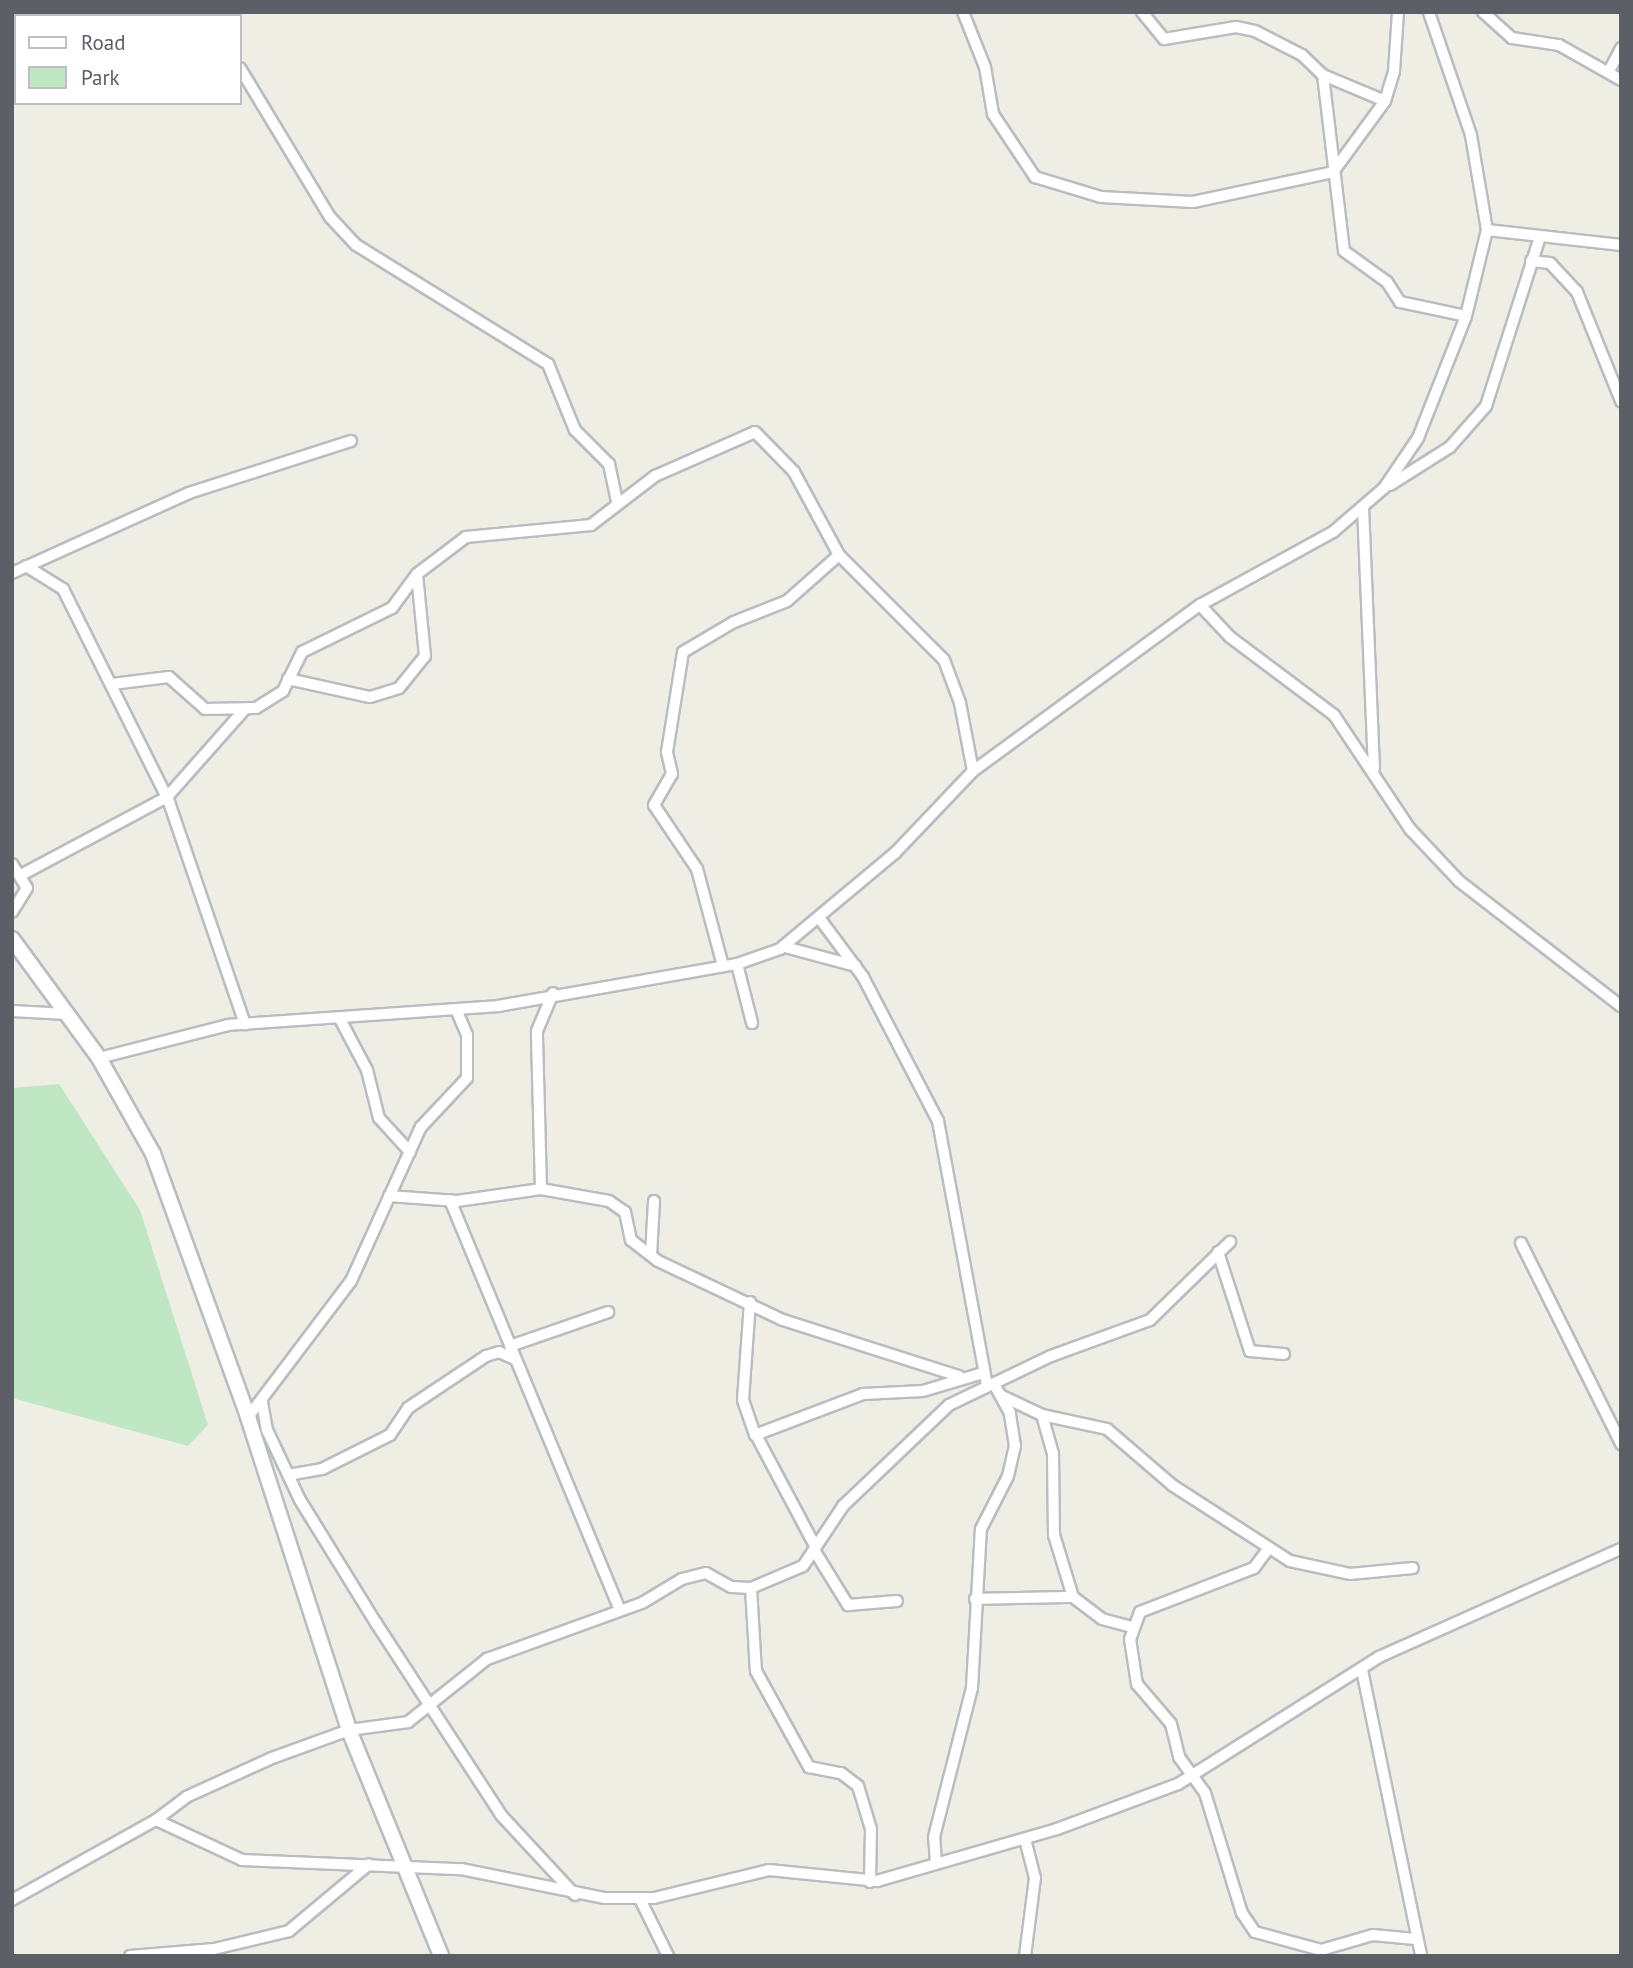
<!DOCTYPE html>
<style>
body{margin:0}
#map{position:relative;width:1633px;height:1968px;overflow:hidden;background:#efeee4;font-family:"PT Sans",sans-serif}
div>[style]{position:absolute}
.green>*{inset:0;background:#c0e7c4}
.roads{filter:drop-shadow(2px 0 #b9bcc1) drop-shadow(-2px 0 #b9bcc1) drop-shadow(0 2px #b9bcc1) drop-shadow(0 -2px #b9bcc1)}
.minor>*{height:10px;margin:-5px;padding:0 5px;transform-origin:5px;border-radius:5px;background:#fff}
.secondary>*{height:14px;margin:-7px;padding:0 7px;transform-origin:7px;border-radius:7px;background:#fff}
span{translate:-50% -50%;white-space:nowrap;text-align:center;line-height:1.15;-webkit-text-stroke:5px #fff;paint-order:stroke}
.frame{position:absolute;inset:0;border:14px solid #5c5f65;pointer-events:none}
.legend{position:absolute;left:14px;top:14px;width:228px;height:91px;box-sizing:border-box;background:#fff;border:2px solid #bebfc1;margin:0;padding:9px 12px;list-style:none;font-size:21px;color:#5c5f65}
.legend li{display:flex;align-items:center;gap:14px;height:35px}
.legend b{width:35px;border:2px solid #bebfc1}
</style>
<div id="map">
<div class="green">
<i style="clip-path:polygon(59px 1084px,140px 1210px,208px 1425px,188px 1446px,12px 1398px,12px 1088px)"></i>
</div>
<div class="roads">
<div class="minor">
<i style="left:211px;top:12px;width:4px;rotate:63deg"></i>
<i style="left:963px;top:12px;width:59px;rotate:68.2deg"></i>
<i style="left:985px;top:67px;width:48px;rotate:80.3deg"></i>
<i style="left:993px;top:114px;width:76px;rotate:56.3deg"></i>
<i style="left:1035px;top:177px;width:69px;rotate:16.9deg"></i>
<i style="left:1101px;top:197px;width:92px;rotate:3.1deg"></i>
<i style="left:1193px;top:202px;width:143px;rotate:-12.1deg"></i>
<i style="left:1333px;top:172px;width:88px;rotate:-53.8deg"></i>
<i style="left:1385px;top:101px;width:31px;rotate:-73deg"></i>
<i style="left:1394px;top:71px;width:59px;rotate:-86.1deg"></i>
<i style="left:1142px;top:12px;width:35px;rotate:51deg"></i>
<i style="left:1164px;top:39px;width:73px;rotate:-9.5deg"></i>
<i style="left:1236px;top:27px;width:19px;rotate:12deg"></i>
<i style="left:1255px;top:31px;width:53px;rotate:27.1deg"></i>
<i style="left:1302px;top:55px;width:29px;rotate:44deg"></i>
<i style="left:1323px;top:75px;width:67px;rotate:22.8deg"></i>
<i style="left:1483px;top:12px;width:39px;rotate:42deg"></i>
<i style="left:1512px;top:38px;width:48px;rotate:8.5deg"></i>
<i style="left:1559px;top:45px;width:71px;rotate:29.4deg"></i>
<i style="left:240px;top:68px;width:174px;rotate:58.9deg"></i>
<i style="left:330px;top:217px;width:38px;rotate:47deg"></i>
<i style="left:356px;top:245px;width:226px;rotate:31.8deg"></i>
<i style="left:548px;top:364px;width:71px;rotate:67.8deg"></i>
<i style="left:575px;top:430px;width:48px;rotate:45deg"></i>
<i style="left:609px;top:464px;width:38px;rotate:78deg"></i>
<i style="left:1609px;top:71px;width:26px;rotate:-62deg"></i>
<i style="left:1323px;top:75px;width:177px;rotate:83.2deg"></i>
<i style="left:1344px;top:251px;width:53px;rotate:35.8deg"></i>
<i style="left:1387px;top:282px;width:24px;rotate:57deg"></i>
<i style="left:1400px;top:302px;width:67px;rotate:12deg"></i>
<i style="left:1487px;top:230px;width:135px;rotate:6.4deg"></i>
<i style="left:1531px;top:261px;width:19px;rotate:6deg"></i>
<i style="left:1550px;top:263px;width:40px;rotate:47deg"></i>
<i style="left:1577px;top:292px;width:118px;rotate:68deg"></i>
<i style="left:1390px;top:485px;width:71px;rotate:-32.3deg"></i>
<i style="left:1450px;top:447px;width:55px;rotate:-48.7deg"></i>
<i style="left:1486px;top:406px;width:174px;rotate:-72.3deg"></i>
<i style="left:1363px;top:507px;width:262px;rotate:87.6deg"></i>
<i style="left:26px;top:566px;width:44px;rotate:31.9deg"></i>
<i style="left:63px;top:589px;width:238px;rotate:63.5deg"></i>
<i style="left:169px;top:802px;width:235px;rotate:71.1deg"></i>
<i style="left:12px;top:573px;width:194px;rotate:-24.3deg"></i>
<i style="left:189px;top:493px;width:170px;rotate:-17.8deg"></i>
<i style="left:1200px;top:605px;width:44px;rotate:46.8deg"></i>
<i style="left:1230px;top:637px;width:130px;rotate:36.9deg"></i>
<i style="left:1334px;top:715px;width:137px;rotate:56.3deg"></i>
<i style="left:1410px;top:829px;width:71px;rotate:46.7deg"></i>
<i style="left:1459px;top:881px;width:205px;rotate:37.7deg"></i>
<i style="left:288px;top:679px;width:84px;rotate:12.4deg"></i>
<i style="left:370px;top:697px;width:30px;rotate:-17deg"></i>
<i style="left:399px;top:688px;width:41px;rotate:-50.9deg"></i>
<i style="left:425px;top:656px;width:82px;rotate:-95.6deg"></i>
<i style="left:417px;top:574px;width:61px;rotate:-37.1deg"></i>
<i style="left:466px;top:537px;width:126px;rotate:-5.5deg"></i>
<i style="left:591px;top:525px;width:81px;rotate:-37.4deg"></i>
<i style="left:655px;top:476px;width:109px;rotate:-23.7deg"></i>
<i style="left:755px;top:432px;width:56px;rotate:45.7deg"></i>
<i style="left:794px;top:472px;width:94px;rotate:61.5deg"></i>
<i style="left:839px;top:555px;width:148px;rotate:45deg"></i>
<i style="left:944px;top:660px;width:46px;rotate:69.6deg"></i>
<i style="left:960px;top:703px;width:69px;rotate:79.2deg"></i>
<i style="left:112px;top:684px;width:57px;rotate:-7deg"></i>
<i style="left:169px;top:677px;width:48px;rotate:41.6deg"></i>
<i style="left:205px;top:709px;width:51px;rotate:-1.1deg"></i>
<i style="left:256px;top:708px;width:32px;rotate:-32deg"></i>
<i style="left:283px;top:691px;width:43px;rotate:-64deg"></i>
<i style="left:302px;top:652px;width:100px;rotate:-26.1deg"></i>
<i style="left:392px;top:608px;width:42px;rotate:-53.7deg"></i>
<i style="left:12px;top:864px;width:28px;rotate:58deg"></i>
<i style="left:27px;top:888px;width:28px;rotate:122deg"></i>
<i style="left:21px;top:875px;width:166px;rotate:-28.1deg"></i>
<i style="left:167px;top:797px;width:116px;rotate:-48.5deg"></i>
<i style="left:820px;top:919px;width:72px;rotate:53.4deg"></i>
<i style="left:863px;top:977px;width:162px;rotate:62.5deg"></i>
<i style="left:938px;top:1121px;width:269px;rotate:79.5deg"></i>
<i style="left:785px;top:947px;width:73px;rotate:15deg"></i>
<i style="left:737px;top:964px;width:61px;rotate:75.7deg"></i>
<i style="left:723px;top:966px;width:100px;rotate:-105deg"></i>
<i style="left:697px;top:869px;width:77px;rotate:-123.9deg"></i>
<i style="left:654px;top:805px;width:36px;rotate:-60deg"></i>
<i style="left:672px;top:774px;width:23px;rotate:-103deg"></i>
<i style="left:667px;top:752px;width:101px;rotate:-80.9deg"></i>
<i style="left:683px;top:652px;width:59px;rotate:-30.5deg"></i>
<i style="left:734px;top:622px;width:57px;rotate:-21.6deg"></i>
<i style="left:787px;top:601px;width:69px;rotate:-41.5deg"></i>
<i style="left:12px;top:1011px;width:55px;rotate:3.1deg"></i>
<i style="left:340px;top:1019px;width:58px;rotate:62.1deg"></i>
<i style="left:367px;top:1070px;width:49px;rotate:76deg"></i>
<i style="left:379px;top:1118px;width:46px;rotate:47.6deg"></i>
<i style="left:99px;top:1058px;width:133px;rotate:-14.3deg"></i>
<i style="left:228px;top:1025px;width:271px;rotate:-4deg"></i>
<i style="left:498px;top:1006px;width:243px;rotate:-10deg"></i>
<i style="left:737px;top:964px;width:46px;rotate:-19.2deg"></i>
<i style="left:780px;top:949px;width:150px;rotate:-39.9deg"></i>
<i style="left:895px;top:853px;width:113px;rotate:-46.4deg"></i>
<i style="left:973px;top:771px;width:281px;rotate:-36.2deg"></i>
<i style="left:1200px;top:605px;width:152px;rotate:-28.8deg"></i>
<i style="left:1333px;top:532px;width:67px;rotate:-40.8deg"></i>
<i style="left:1384px;top:488px;width:60px;rotate:-55.8deg"></i>
<i style="left:1418px;top:438px;width:131px;rotate:-68.5deg"></i>
<i style="left:1466px;top:316px;width:89px;rotate:-76.3deg"></i>
<i style="left:1487px;top:230px;width:96px;rotate:-99.6deg"></i>
<i style="left:1471px;top:135px;width:130px;rotate:-108.9deg"></i>
<i style="left:541px;top:1189px;width:158px;rotate:-91.5deg"></i>
<i style="left:537px;top:1031px;width:41px;rotate:-67.2deg"></i>
<i style="left:389px;top:1196px;width:68px;rotate:4.2deg"></i>
<i style="left:457px;top:1201px;width:85px;rotate:-8.1deg"></i>
<i style="left:541px;top:1189px;width:69px;rotate:10deg"></i>
<i style="left:609px;top:1201px;width:19px;rotate:35deg"></i>
<i style="left:625px;top:1212px;width:29px;rotate:78deg"></i>
<i style="left:631px;top:1240px;width:34px;rotate:38deg"></i>
<i style="left:658px;top:1261px;width:138px;rotate:25.3deg"></i>
<i style="left:783px;top:1320px;width:185px;rotate:17.7deg"></i>
<i style="left:450px;top:1200px;width:444px;rotate:67.5deg"></i>
<i style="left:1521px;top:1243px;width:225px;rotate:63.5deg"></i>
<i style="left:1218px;top:1252px;width:104px;rotate:72.1deg"></i>
<i style="left:1250px;top:1351px;width:34px;rotate:5deg"></i>
<i style="left:651px;top:1255px;width:54px;rotate:-86.8deg"></i>
<i style="left:750px;top:1302px;width:98px;rotate:94.1deg"></i>
<i style="left:743px;top:1400px;width:37px;rotate:71deg"></i>
<i style="left:755px;top:1435px;width:116px;rotate:-20.8deg"></i>
<i style="left:863px;top:1394px;width:60px;rotate:-2.9deg"></i>
<i style="left:923px;top:1391px;width:63px;rotate:-16.7deg"></i>
<i style="left:510px;top:1346px;width:104px;rotate:-19.1deg"></i>
<i style="left:1002px;top:1396px;width:44px;rotate:25.4deg"></i>
<i style="left:1042px;top:1415px;width:66px;rotate:12.2deg"></i>
<i style="left:1107px;top:1429px;width:86px;rotate:40.7deg"></i>
<i style="left:1172px;top:1485px;width:140px;rotate:32.8deg"></i>
<i style="left:1290px;top:1561px;width:61px;rotate:12.2deg"></i>
<i style="left:1350px;top:1574px;width:63px;rotate:-5.4deg"></i>
<i style="left:262px;top:1402px;width:28px;rotate:80deg"></i>
<i style="left:267px;top:1430px;width:77px;rotate:64.8deg"></i>
<i style="left:300px;top:1500px;width:145px;rotate:58.3deg"></i>
<i style="left:376px;top:1623px;width:229px;rotate:56.9deg"></i>
<i style="left:501px;top:1815px;width:109px;rotate:47.2deg"></i>
<i style="left:1042px;top:1415px;width:41px;rotate:74.2deg"></i>
<i style="left:1053px;top:1454px;width:81px;rotate:89.3deg"></i>
<i style="left:1054px;top:1535px;width:65px;rotate:73deg"></i>
<i style="left:1073px;top:1597px;width:36px;rotate:37deg"></i>
<i style="left:1102px;top:1619px;width:31px;rotate:15deg"></i>
<i style="left:248px;top:1417px;width:171px;rotate:-52.9deg"></i>
<i style="left:351px;top:1281px;width:169px;rotate:-65.6deg"></i>
<i style="left:421px;top:1127px;width:67px;rotate:-46.8deg"></i>
<i style="left:467px;top:1078px;width:43px;rotate:-90deg"></i>
<i style="left:467px;top:1035px;width:26px;rotate:-113deg"></i>
<i style="left:756px;top:1435px;width:126px;rotate:62deg"></i>
<i style="left:288px;top:1475px;width:35px;rotate:-10deg"></i>
<i style="left:322px;top:1469px;width:76px;rotate:-26.6deg"></i>
<i style="left:390px;top:1435px;width:32px;rotate:-56deg"></i>
<i style="left:408px;top:1408px;width:94px;rotate:-33.7deg"></i>
<i style="left:486px;top:1356px;width:14px;rotate:-17deg"></i>
<i style="left:499px;top:1352px;width:17px;rotate:24deg"></i>
<i style="left:1269px;top:1548px;width:25px;rotate:127deg"></i>
<i style="left:1254px;top:1568px;width:122px;rotate:158.9deg"></i>
<i style="left:1140px;top:1612px;width:29px;rotate:110deg"></i>
<i style="left:1130px;top:1639px;width:46px;rotate:81.2deg"></i>
<i style="left:1137px;top:1684px;width:52px;rotate:49.6deg"></i>
<i style="left:1171px;top:1724px;width:34px;rotate:76deg"></i>
<i style="left:1179px;top:1757px;width:44px;rotate:54.2deg"></i>
<i style="left:1205px;top:1793px;width:126px;rotate:72.9deg"></i>
<i style="left:1242px;top:1913px;width:23px;rotate:56deg"></i>
<i style="left:1255px;top:1932px;width:68px;rotate:15.3deg"></i>
<i style="left:1321px;top:1950px;width:54px;rotate:-16.1deg"></i>
<i style="left:1373px;top:1935px;width:42px;rotate:5.4deg"></i>
<i style="left:814px;top:1550px;width:65px;rotate:58.3deg"></i>
<i style="left:848px;top:1605px;width:49px;rotate:-4.7deg"></i>
<i style="left:751px;top:1588px;width:83px;rotate:86.6deg"></i>
<i style="left:756px;top:1671px;width:110px;rotate:61.1deg"></i>
<i style="left:809px;top:1767px;width:33px;rotate:11deg"></i>
<i style="left:841px;top:1773px;width:21px;rotate:37deg"></i>
<i style="left:858px;top:1786px;width:45px;rotate:73.2deg"></i>
<i style="left:871px;top:1829px;width:53px;rotate:91.1deg"></i>
<i style="left:975px;top:1599px;width:98px;rotate:-1.2deg"></i>
<i style="left:1362px;top:1670px;width:292px;rotate:78.3deg"></i>
<i style="left:156px;top:1820px;width:38px;rotate:-37deg"></i>
<i style="left:186px;top:1797px;width:94px;rotate:-24.4deg"></i>
<i style="left:272px;top:1758px;width:82px;rotate:-20deg"></i>
<i style="left:349px;top:1730px;width:60px;rotate:-7.7deg"></i>
<i style="left:408px;top:1722px;width:101px;rotate:-38.6deg"></i>
<i style="left:487px;top:1659px;width:165px;rotate:-19.9deg"></i>
<i style="left:642px;top:1603px;width:47px;rotate:-31deg"></i>
<i style="left:682px;top:1579px;width:25px;rotate:-14deg"></i>
<i style="left:706px;top:1573px;width:29px;rotate:29deg"></i>
<i style="left:731px;top:1587px;width:20px;rotate:3deg"></i>
<i style="left:751px;top:1588px;width:56px;rotate:-22.9deg"></i>
<i style="left:803px;top:1566px;width:72px;rotate:-56.3deg"></i>
<i style="left:843px;top:1506px;width:146px;rotate:-43.6deg"></i>
<i style="left:949px;top:1405px;width:113px;rotate:-25.7deg"></i>
<i style="left:1051px;top:1356px;width:105px;rotate:-20deg"></i>
<i style="left:1150px;top:1320px;width:112px;rotate:-44.3deg"></i>
<i style="left:936px;top:1863px;width:26px;rotate:-94deg"></i>
<i style="left:934px;top:1837px;width:154px;rotate:-75.7deg"></i>
<i style="left:972px;top:1688px;width:159px;rotate:-86.8deg"></i>
<i style="left:981px;top:1529px;width:59px;rotate:-63deg"></i>
<i style="left:1008px;top:1476px;width:31px;rotate:-77deg"></i>
<i style="left:1015px;top:1446px;width:33px;rotate:-99deg"></i>
<i style="left:1010px;top:1413px;width:33px;rotate:-119deg"></i>
<i style="left:640px;top:1899px;width:64px;rotate:63.8deg"></i>
<i style="left:12px;top:1900px;width:165px;rotate:-29.1deg"></i>
<i style="left:156px;top:1820px;width:95px;rotate:24.9deg"></i>
<i style="left:242px;top:1860px;width:219px;rotate:2.4deg"></i>
<i style="left:461px;top:1869px;width:147px;rotate:11.4deg"></i>
<i style="left:605px;top:1898px;width:49px"></i>
<i style="left:654px;top:1898px;width:118px;rotate:-13.7deg"></i>
<i style="left:769px;top:1870px;width:109px;rotate:5.8deg"></i>
<i style="left:877px;top:1881px;width:187px;rotate:-16.1deg"></i>
<i style="left:1057px;top:1829px;width:129px;rotate:-20.4deg"></i>
<i style="left:1178px;top:1784px;width:238px;rotate:-32.3deg"></i>
<i style="left:1379px;top:1657px;width:265px;rotate:-24.1deg"></i>
<i style="left:130px;top:1956px;width:84px;rotate:-4.8deg"></i>
<i style="left:214px;top:1949px;width:77px;rotate:-13.5deg"></i>
<i style="left:289px;top:1931px;width:104px;rotate:-39.9deg"></i>
<i style="left:1025px;top:1956px;width:79px;rotate:-82.7deg"></i>
<i style="left:1035px;top:1878px;width:40px;rotate:-104.4deg"></i>
</div>
<div class="secondary">
<i style="left:12px;top:939px;width:147px;rotate:53.8deg"></i>
<i style="left:99px;top:1058px;width:110px;rotate:60.6deg"></i>
<i style="left:153px;top:1154px;width:280px;rotate:70.1deg"></i>
<i style="left:248px;top:1417px;width:329px;rotate:72.1deg"></i>
<i style="left:349px;top:1730px;width:244px;rotate:67.8deg"></i>
</div>
</div>
<div class="frame"></div>
<ul class="legend">
<li><b style="height:9px;background:#fff"></b>Road</li>
<li><b style="height:19px;background:#c0e7c4"></b>Park</li>
</ul>
</div>
